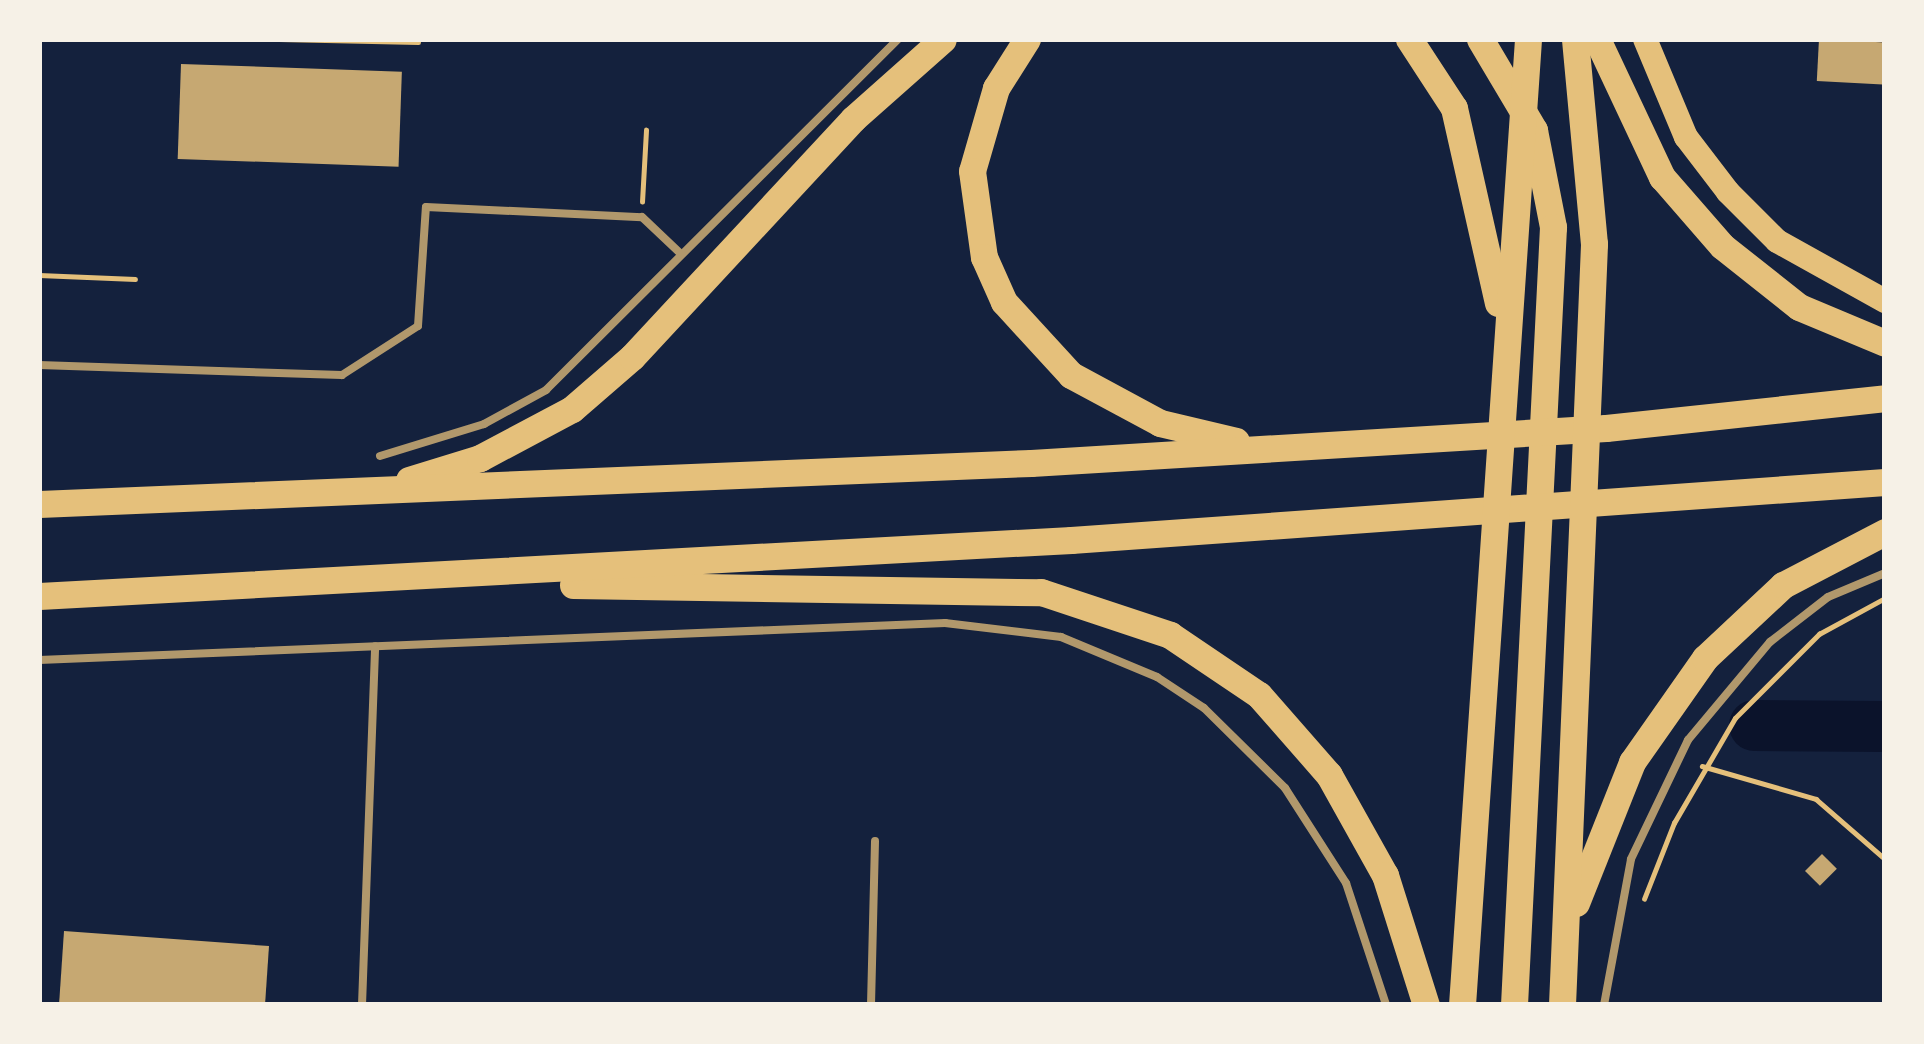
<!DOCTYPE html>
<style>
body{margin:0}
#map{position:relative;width:1924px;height:1044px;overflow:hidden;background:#14213d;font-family:Arial,sans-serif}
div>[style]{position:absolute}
.river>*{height:51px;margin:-25.5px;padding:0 25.5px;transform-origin:25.5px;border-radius:25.5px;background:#0b132b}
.building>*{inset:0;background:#c6a872;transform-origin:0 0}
.path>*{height:4.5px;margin:-2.25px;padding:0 2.25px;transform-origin:2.25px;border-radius:2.25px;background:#e5c07b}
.service>*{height:8px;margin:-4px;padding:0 4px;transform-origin:4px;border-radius:4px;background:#b1986c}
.primary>*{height:24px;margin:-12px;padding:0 12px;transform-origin:12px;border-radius:12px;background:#e5c07b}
.trunk>*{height:27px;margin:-13.5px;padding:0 13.5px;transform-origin:13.5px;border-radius:13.5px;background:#e5c07b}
span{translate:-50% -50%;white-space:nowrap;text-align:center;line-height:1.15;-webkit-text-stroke:9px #f6f1e7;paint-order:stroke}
.frame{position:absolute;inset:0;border:42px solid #f6f1e7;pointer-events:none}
</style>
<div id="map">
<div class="river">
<i style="left:1754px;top:725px;width:131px;rotate:0.4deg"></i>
</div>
<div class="building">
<i style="left:1819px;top:39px;width:66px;height:42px;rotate:3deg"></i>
<i style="left:181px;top:64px;width:221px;height:95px;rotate:2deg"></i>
<i style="left:1822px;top:854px;width:21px;height:24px;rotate:45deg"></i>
<i style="clip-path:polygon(64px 931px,269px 946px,265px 1005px,59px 1005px)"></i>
</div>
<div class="path">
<i style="left:279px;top:39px;width:139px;rotate:1.2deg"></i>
<i style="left:642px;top:202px;width:72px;rotate:-86.8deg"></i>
<i style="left:39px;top:275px;width:96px;rotate:2.4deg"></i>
<i style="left:1702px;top:766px;width:119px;rotate:16.1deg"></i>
<i style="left:1816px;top:799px;width:91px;rotate:41deg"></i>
<i style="left:1644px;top:899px;width:82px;rotate:-68.5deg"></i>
<i style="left:1674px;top:823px;width:121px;rotate:-59.8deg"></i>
<i style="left:1735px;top:718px;width:119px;rotate:-45deg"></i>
<i style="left:1819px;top:634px;width:75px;rotate:-28.6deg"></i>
</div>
<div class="service">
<i style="left:39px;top:365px;width:303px;rotate:1.9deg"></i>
<i style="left:342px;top:375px;width:90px;rotate:-32.8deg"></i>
<i style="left:418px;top:326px;width:119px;rotate:-86.2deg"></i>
<i style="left:426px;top:207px;width:216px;rotate:2.7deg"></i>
<i style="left:642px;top:217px;width:51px;rotate:43.4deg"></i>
<i style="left:380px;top:456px;width:109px;rotate:-17.1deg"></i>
<i style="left:484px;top:424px;width:71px;rotate:-28.7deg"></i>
<i style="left:546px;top:390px;width:497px;rotate:-44.9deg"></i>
<i style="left:39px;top:660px;width:907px;rotate:-2.34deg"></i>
<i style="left:945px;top:623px;width:117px;rotate:6.9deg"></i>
<i style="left:1061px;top:637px;width:104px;rotate:22.6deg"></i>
<i style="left:1157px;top:677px;width:56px;rotate:33.4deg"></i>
<i style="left:1204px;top:708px;width:114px;rotate:44.6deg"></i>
<i style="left:1285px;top:788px;width:113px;rotate:57.3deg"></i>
<i style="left:1346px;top:883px;width:128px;rotate:71.8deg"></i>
<i style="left:362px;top:1005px;width:359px;rotate:-87.9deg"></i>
<i style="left:871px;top:1005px;width:164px;rotate:-88.6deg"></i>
<i style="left:1604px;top:1005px;width:148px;rotate:-79.5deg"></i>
<i style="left:1631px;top:859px;width:132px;rotate:-64.4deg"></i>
<i style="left:1688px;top:740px;width:128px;rotate:-50.1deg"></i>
<i style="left:1770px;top:642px;width:73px;rotate:-37.8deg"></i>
<i style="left:1828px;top:597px;width:62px;rotate:-22.8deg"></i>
</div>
<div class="primary">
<i style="left:1645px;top:39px;width:106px;rotate:67.3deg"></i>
<i style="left:1686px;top:137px;width:69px;rotate:52.6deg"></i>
<i style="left:1728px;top:192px;width:69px;rotate:45deg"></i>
<i style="left:1777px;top:241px;width:124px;rotate:29.1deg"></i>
</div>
<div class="trunk">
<i style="left:1027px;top:39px;width:58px;rotate:122.3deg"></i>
<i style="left:996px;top:88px;width:86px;rotate:106.1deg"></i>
<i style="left:972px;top:171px;width:87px;rotate:82.1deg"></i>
<i style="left:984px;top:257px;width:49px;rotate:66deg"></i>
<i style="left:1004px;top:302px;width:99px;rotate:47.5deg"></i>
<i style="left:1071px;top:375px;width:101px;rotate:28.3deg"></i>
<i style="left:1160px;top:423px;width:78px;rotate:13.3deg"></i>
<i style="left:1409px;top:39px;width:82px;rotate:56.9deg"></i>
<i style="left:1454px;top:108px;width:200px;rotate:77.3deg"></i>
<i style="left:1480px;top:39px;width:106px;rotate:59.3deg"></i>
<i style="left:1534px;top:130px;width:99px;rotate:78.9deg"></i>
<i style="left:1553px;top:227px;width:779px;rotate:92.87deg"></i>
<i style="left:1597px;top:39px;width:153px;rotate:64.8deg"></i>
<i style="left:1662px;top:177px;width:91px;rotate:49deg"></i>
<i style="left:1722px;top:246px;width:98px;rotate:38.4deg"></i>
<i style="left:1799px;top:307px;width:93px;rotate:22.7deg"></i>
<i style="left:409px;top:480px;width:74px;rotate:-17.2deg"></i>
<i style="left:480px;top:458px;width:104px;rotate:-28deg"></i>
<i style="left:572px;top:409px;width:79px;rotate:-40.9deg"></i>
<i style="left:632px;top:357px;width:325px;rotate:-47.1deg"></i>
<i style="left:853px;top:119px;width:120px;rotate:-41.6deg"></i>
<i style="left:39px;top:504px;width:993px;rotate:-2.37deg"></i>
<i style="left:1031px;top:463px;width:576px;rotate:-3.48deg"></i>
<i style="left:1606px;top:428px;width:281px;rotate:-6.1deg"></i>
<i style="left:573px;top:585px;width:468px;rotate:0.9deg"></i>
<i style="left:1041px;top:592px;width:136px;rotate:18.4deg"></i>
<i style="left:1170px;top:635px;width:107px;rotate:34deg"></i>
<i style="left:1259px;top:695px;width:106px;rotate:48.8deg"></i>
<i style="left:1329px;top:775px;width:115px;rotate:60.8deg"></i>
<i style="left:1385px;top:875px;width:136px;rotate:72.5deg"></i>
<i style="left:39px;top:596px;width:1034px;rotate:-3.11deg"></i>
<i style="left:1071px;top:540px;width:816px;rotate:-4.08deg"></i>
<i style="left:1576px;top:903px;width:152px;rotate:-68.3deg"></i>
<i style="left:1632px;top:762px;width:127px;rotate:-54.9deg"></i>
<i style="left:1705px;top:658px;width:107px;rotate:-43.1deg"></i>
<i style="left:1783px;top:585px;width:115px;rotate:-27.5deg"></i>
<i style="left:1462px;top:1005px;width:968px;rotate:-86.09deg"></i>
<i style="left:1562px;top:1005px;width:762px;rotate:-87.59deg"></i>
<i style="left:1594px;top:244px;width:206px;rotate:-95.3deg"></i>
</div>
<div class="frame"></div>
</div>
